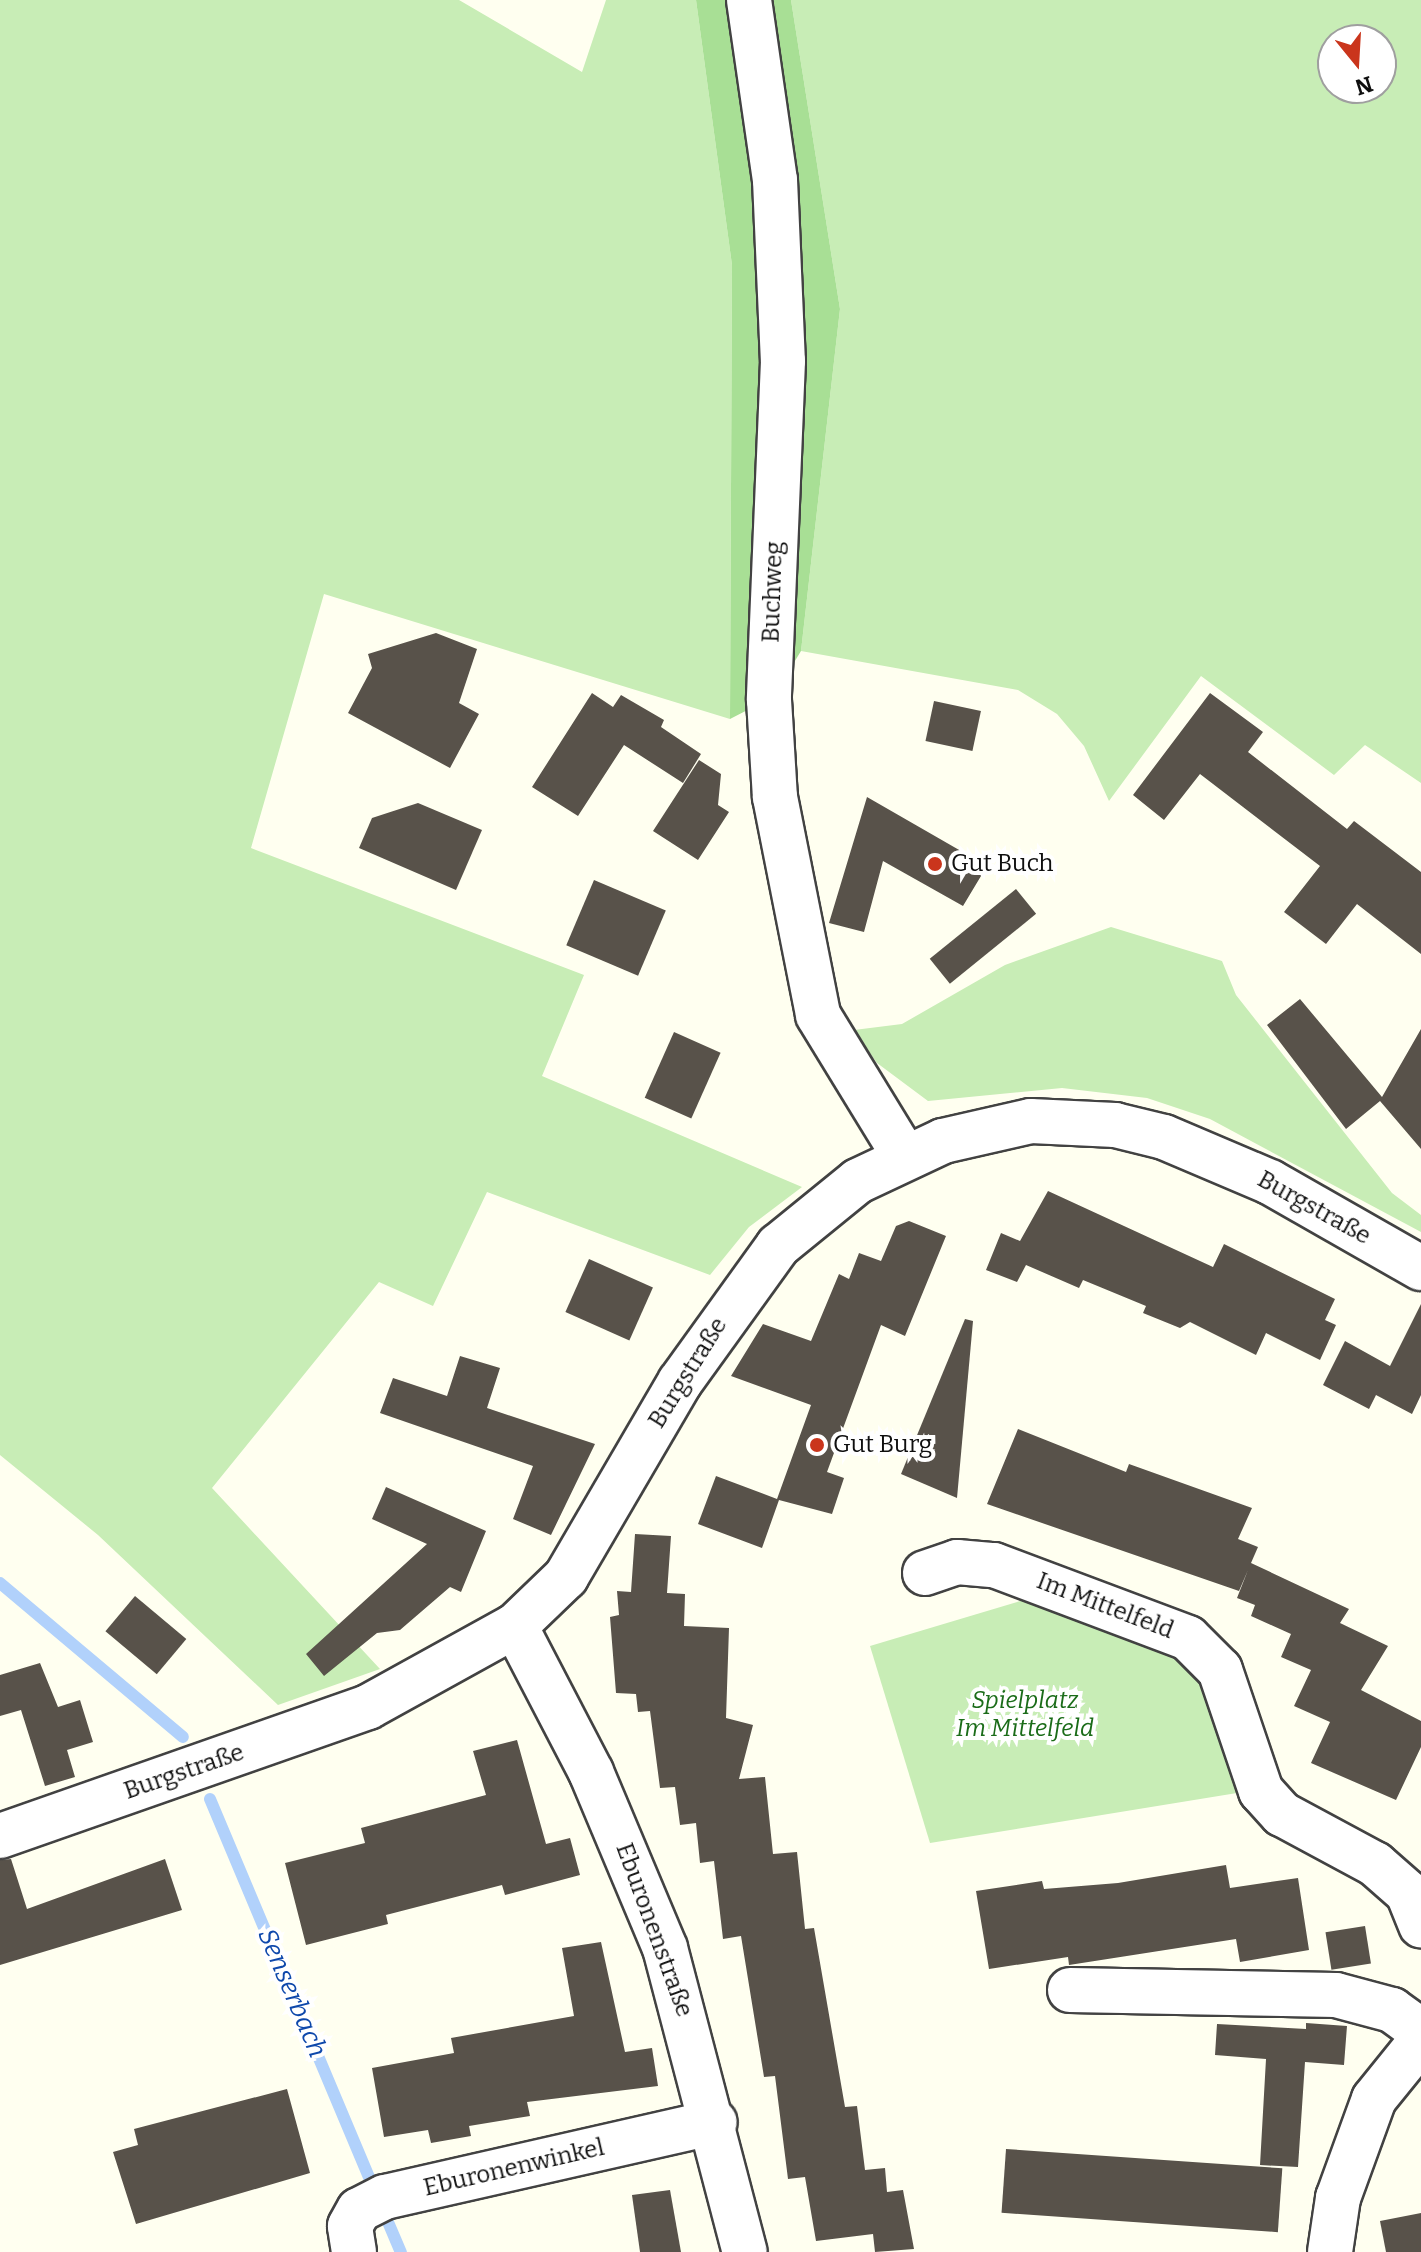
<!DOCTYPE html>
<meta charset="utf-8">
<style>
body{margin:0}
#map{position:relative;width:1421px;height:2252px;overflow:hidden;background:#fffff0;font-family:Bitter,serif}
div>[style]{position:absolute}
.green>*{inset:0;background:#c8edb6}
.forest>*{inset:0;background:#a8df95}
.stream>*{height:12px;margin:-6px;padding:0 6px;transform-origin:6px;border-radius:6px;background:#b1d1fb}
.building>*{inset:0;background:#58524a;transform-origin:0 0}
.roads{filter:drop-shadow(2px 0 #424242) drop-shadow(-2px 0 #424242) drop-shadow(0 2px #424242) drop-shadow(0 -2px #424242)}
.minor>*{height:44px;margin:-22px;padding:0 22px;transform-origin:22px;border-radius:22px;background:#fff}
.dots>*{width:22px;height:22px;translate:-50% -50%;box-sizing:border-box;border:4px solid #fff;border-radius:50%}
span{translate:-50% -50%;white-space:nowrap;text-align:center;line-height:1.15;-webkit-text-stroke:8px #fff;paint-order:stroke}
.street-label{font-size:24px;color:#0f0f0f}
.poi-label{font-size:24px;color:#0f0f0f}
.left{translate:0 -50%;text-align:left}
.park-label{font-size:24px;color:#1b6c19;font-style:italic}
.water-label{font-size:26px;color:#0e48ab;font-style:italic}
.north{position:absolute;left:1317px;top:24px;width:80px;height:80px;box-sizing:border-box;background:#fff;border:2px solid #9f9f9f;border-radius:50%;rotate:162deg;font-size:22px;font-weight:700;line-height:32px;text-align:center;color:#0f0f0f}
.north::after{content:'';display:block;margin:auto;width:28px;height:36px;background:#ca351c;clip-path:polygon(50% 0,100% 100%,50% 72%,0 100%)}
</style>
<div id="map">
<div class="green">
<i style="clip-path:polygon(0 0,459px 0,582px 72px,606px 0,696px 0,732px 265px,730px 719px,324px 594px,251px 848px,584px 975px,542px 1076px,802px 1187px,749px 1227px,710px 1275px,487px 1192px,433px 1306px,379px 1282px,212px 1488px,380px 1669px,278px 1705px,98px 1535px,0 1455px)"></i>
<i style="clip-path:polygon(evenodd,791px 0,1421px 0,1421px 783px,1365px 745px,1334px 775px,1201px 676px,1109px 801px,1084px 746px,1057px 714px,1018px 690px,801px 651px,840px 309px,791px 0,1333px 40px,1381px 40px,1381px 88px,1333px 88px,1333px 40px)"></i>
<i style="clip-path:polygon(1111px 927px,1222px 961px,1236px 995px,1392px 1193px,1421px 1215px,1421px 1232px,1210px 1119px,1147px 1098px,1062px 1088px,928px 1101px,877px 1063px,854px 1030px,902px 1024px,1005px 965px)"></i>
<i style="clip-path:polygon(1027px 1599px,1173px 1643px,1209px 1689px,1237px 1793px,930px 1843px,870px 1646px)"></i>
</div>
<div class="forest">
<i style="clip-path:polygon(696px 0,791px 0,840px 309px,801px 651px,773px 697px,730px 719px,732px 265px)"></i>
</div>
<div class="stream">
<i style="left:0;top:1583px;width:239px;rotate:40.1deg"></i>
<i style="left:210px;top:1799px;width:421px;rotate:67.2deg"></i>
<i style="left:388px;top:2222px;width:33px;rotate:67deg"></i>
</div>
<div class="building">
<i style="clip-path:polygon(436px 633px,477px 649px,459px 703px,479px 714px,450px 768px,348px 713px,372px 668px,368px 654px)"></i>
<i style="clip-path:polygon(592px 693px,613px 707px,621px 695px,664px 720px,661px 727px,701px 754px,683px 783px,624px 745px,578px 816px,532px 787px)"></i>
<i style="clip-path:polygon(1210px 693px,1263px 732px,1248px 752px,1347px 829px,1354px 821px,1421px 872px,1421px 954px,1357px 904px,1326px 944px,1284px 912px,1320px 866px,1200px 774px,1164px 820px,1133px 795px)"></i>
<i style="left:934px;top:701px;width:48px;height:41px;rotate:12deg"></i>
<i style="clip-path:polygon(699px 760px,721px 774px,718px 805px,729px 812px,698px 860px,653px 831px)"></i>
<i style="clip-path:polygon(867px 797px,987px 866px,963px 906px,883px 861px,864px 932px,829px 923px)"></i>
<i style="clip-path:polygon(418px 803px,482px 830px,456px 890px,359px 848px,372px 818px)"></i>
<i style="left:594px;top:880px;width:78px;height:71px;rotate:23deg"></i>
<i style="left:1016px;top:889px;width:32px;height:111px;rotate:51deg"></i>
<i style="clip-path:polygon(1300px 999px,1382px 1097px,1421px 1029px,1421px 1149px,1380px 1101px,1346px 1129px,1267px 1025px)"></i>
<i style="left:674px;top:1032px;width:51px;height:72px;rotate:24deg"></i>
<i style="clip-path:polygon(1048px 1191px,1213px 1267px,1224px 1244px,1335px 1299px,1325px 1320px,1336px 1325px,1320px 1360px,1266px 1333px,1256px 1355px,1190px 1322px,1180px 1328px,1143px 1313px,1146px 1306px,1083px 1280px,1079px 1288px,1026px 1265px,1017px 1282px,986px 1270px,1001px 1233px,1020px 1241px)"></i>
<i style="clip-path:polygon(909px 1221px,946px 1236px,905px 1336px,881px 1325px,827px 1472px,844px 1478px,832px 1514px,779px 1500px,762px 1548px,698px 1524px,716px 1476px,777px 1499px,811px 1405px,731px 1376px,763px 1324px,811px 1341px,839px 1274px,849px 1279px,859px 1253px,881px 1261px,896px 1226px)"></i>
<i style="left:589px;top:1259px;width:70px;height:58px;rotate:24deg"></i>
<i style="clip-path:polygon(1421px 1304px,1421px 1395px,1412px 1414px,1376px 1395px,1369px 1409px,1323px 1385px,1345px 1341px,1390px 1366px)"></i>
<i style="clip-path:polygon(965px 1319px,973px 1321px,957px 1498px,901px 1474px)"></i>
<i style="clip-path:polygon(460px 1356px,500px 1368px,487px 1408px,595px 1444px,551px 1535px,513px 1519px,533px 1466px,380px 1413px,393px 1378px,447px 1396px)"></i>
<i style="clip-path:polygon(1018px 1429px,1126px 1472px,1129px 1464px,1252px 1508px,1238px 1539px,1258px 1547px,1251px 1563px,1349px 1609px,1340px 1623px,1388px 1646px,1361px 1690px,1421px 1721px,1421px 1747px,1396px 1800px,1311px 1763px,1330px 1722px,1294px 1706px,1311px 1670px,1281px 1657px,1291px 1634px,1251px 1616px,1255px 1605px,1237px 1598px,1248px 1570px,1239px 1591px,987px 1504px)"></i>
<i style="clip-path:polygon(386px 1487px,486px 1531px,461px 1592px,450px 1587px,400px 1630px,377px 1633px,324px 1676px,306px 1654px,427px 1544px,372px 1519px)"></i>
<i style="clip-path:polygon(635px 1534px,671px 1536px,667px 1593px,685px 1594px,684px 1626px,729px 1628px,726px 1718px,753px 1725px,739px 1779px,765px 1777px,773px 1854px,797px 1852px,805px 1929px,814px 1928px,845px 2107px,857px 2106px,865px 2170px,885px 2168px,887px 2192px,903px 2190px,914px 2249px,875px 2252px,873px 2234px,816px 2241px,805px 2177px,788px 2179px,775px 2076px,764px 2077px,741px 1936px,723px 1939px,714px 1861px,700px 1863px,696px 1823px,680px 1825px,675px 1787px,660px 1788px,650px 1711px,638px 1712px,636px 1694px,616px 1693px,610px 1617px,619px 1615px,617px 1591px,631px 1592px)"></i>
<i style="left:135px;top:1596px;width:67px;height:46px;rotate:40deg"></i>
<i style="clip-path:polygon(40px 1663px,58px 1707px,80px 1700px,93px 1742px,67px 1750px,75px 1777px,45px 1786px,21px 1710px,0 1716px,0 1675px)"></i>
<i style="clip-path:polygon(517px 1740px,546px 1844px,570px 1838px,580px 1875px,505px 1895px,502px 1885px,386px 1915px,388px 1924px,306px 1945px,285px 1863px,365px 1843px,361px 1828px,486px 1795px,473px 1751px)"></i>
<i style="clip-path:polygon(11px 1859px,27px 1909px,165px 1859px,182px 1910px,0 1965px,0 1860px)"></i>
<i style="clip-path:polygon(1226px 1865px,1230px 1888px,1298px 1878px,1309px 1950px,1240px 1962px,1236px 1939px,1069px 1965px,1068px 1957px,989px 1969px,976px 1891px,1042px 1881px,1044px 1889px,1118px 1883px)"></i>
<i style="left:1365px;top:1926px;width:38px;height:40px;rotate:81deg"></i>
<i style="clip-path:polygon(601px 1942px,625px 2052px,652px 2048px,658px 2086px,527px 2102px,530px 2116px,469px 2126px,471px 2136px,431px 2143px,428px 2130px,384px 2137px,372px 2068px,454px 2053px,451px 2038px,574px 2016px,562px 1948px)"></i>
<i style="clip-path:polygon(1306px 2023px,1347px 2026px,1344px 2065px,1305px 2062px,1298px 2167px,1260px 2165px,1266px 2059px,1215px 2055px,1217px 2024px,1306px 2029px)"></i>
<i style="clip-path:polygon(287px 2089px,310px 2173px,136px 2224px,113px 2152px,138px 2145px,134px 2129px)"></i>
<i style="left:1006px;top:2149px;width:277px;height:64px;rotate:4deg"></i>
<i style="clip-path:polygon(670px 2190px,681px 2252px,640px 2252px,632px 2195px)"></i>
<i style="clip-path:polygon(1421px 2213px,1421px 2252px,1386px 2252px,1380px 2221px)"></i>
</div>
<div class="roads">
<div class="minor">
<i style="left:749px;top:0;width:182px;rotate:81.8deg"></i>
<i style="left:775px;top:180px;width:181px;rotate:87.5deg"></i>
<i style="left:783px;top:361px;width:339px;rotate:92.4deg"></i>
<i style="left:769px;top:700px;width:97px;rotate:86.5deg"></i>
<i style="left:775px;top:797px;width:222px;rotate:78.8deg"></i>
<i style="left:818px;top:1015px;width:167px;rotate:58.5deg"></i>
<i style="left:925px;top:1573px;width:34px;rotate:-19deg"></i>
<i style="left:957px;top:1562px;width:37px;rotate:5deg"></i>
<i style="left:994px;top:1565px;width:207px;rotate:20.6deg"></i>
<i style="left:1188px;top:1638px;width:45px;rotate:45deg"></i>
<i style="left:1220px;top:1670px;width:128px;rotate:71.3deg"></i>
<i style="left:1261px;top:1791px;width:31px;rotate:48deg"></i>
<i style="left:1282px;top:1814px;width:106px;rotate:28.3deg"></i>
<i style="left:1375px;top:1864px;width:44px;rotate:41.3deg"></i>
<i style="left:1408px;top:1893px;width:35px;rotate:68deg"></i>
<i style="left:515px;top:1626px;width:165px;rotate:62.5deg"></i>
<i style="left:591px;top:1772px;width:191px;rotate:67.2deg"></i>
<i style="left:665px;top:1948px;width:314px;rotate:75.3deg"></i>
<i style="left:0;top:1836px;width:390px;rotate:-19.3deg"></i>
<i style="left:368px;top:1707px;width:168px;rotate:-28.9deg"></i>
<i style="left:515px;top:1626px;width:71px;rotate:-43.9deg"></i>
<i style="left:566px;top:1577px;width:226px;rotate:-59.7deg"></i>
<i style="left:680px;top:1382px;width:168px;rotate:-54.2deg"></i>
<i style="left:778px;top:1246px;width:103px;rotate:-39.1deg"></i>
<i style="left:858px;top:1181px;width:94px;rotate:-25.2deg"></i>
<i style="left:943px;top:1141px;width:90px;rotate:-12.8deg"></i>
<i style="left:1031px;top:1121px;width:84px;rotate:2.7deg"></i>
<i style="left:1115px;top:1125px;width:50px;rotate:13.8deg"></i>
<i style="left:1164px;top:1137px;width:115px;rotate:23deg"></i>
<i style="left:1270px;top:1182px;width:174px;rotate:29.7deg"></i>
<i style="left:1070px;top:1990px;width:266px;rotate:1.1deg"></i>
<i style="left:1336px;top:1995px;width:58px;rotate:15deg"></i>
<i style="left:1392px;top:2010px;width:36px;rotate:36deg"></i>
<i style="left:354px;top:2252px;width:26px;rotate:-99deg"></i>
<i style="left:350px;top:2226px;width:18px;rotate:-61deg"></i>
<i style="left:359px;top:2210px;width:29px;rotate:-27deg"></i>
<i style="left:385px;top:2197px;width:338px;rotate:-12.8deg"></i>
<i style="left:1330px;top:2252px;width:55px;rotate:-81.6deg"></i>
<i style="left:1338px;top:2198px;width:105px;rotate:-70deg"></i>
<i style="left:1374px;top:2099px;width:75px;rotate:-51deg"></i>
</div>
</div>
<div class="dots">
<i style="left:935px;top:864px;background:#ca351c"></i>
<i style="left:817px;top:1445px;background:#ca351c"></i>
</div>
<div class="street-label">
<span style="left:773px;top:592px;rotate:-88deg">Buchweg</span>
<span style="left:1314px;top:1208px;rotate:29deg">Burgstraße</span>
<span style="left:688px;top:1373px;rotate:-58deg">Burgstraße</span>
<span style="left:1105px;top:1606px;rotate:21deg">Im Mittelfeld</span>
<span style="left:184px;top:1772px;rotate:-19deg">Burgstraße</span>
<span style="left:654px;top:1930px;rotate:70deg">Eburonenstraße</span>
<span style="left:514px;top:2168px;rotate:-13deg">Eburonenwinkel</span>
</div>
<div class="poi-label">
<span class="left" style="left:951px;top:864px">Gut Buch</span>
<span class="left" style="left:833px;top:1445px">Gut Burg</span>
</div>
<div class="park-label">
<span style="left:1025px;top:1715px">Spielplatz<br>Im Mittelfeld</span>
</div>
<div class="water-label">
<span style="left:292px;top:1993px;rotate:67deg">Senserbach</span>
</div>
<div class="north">N</div>
</div>
